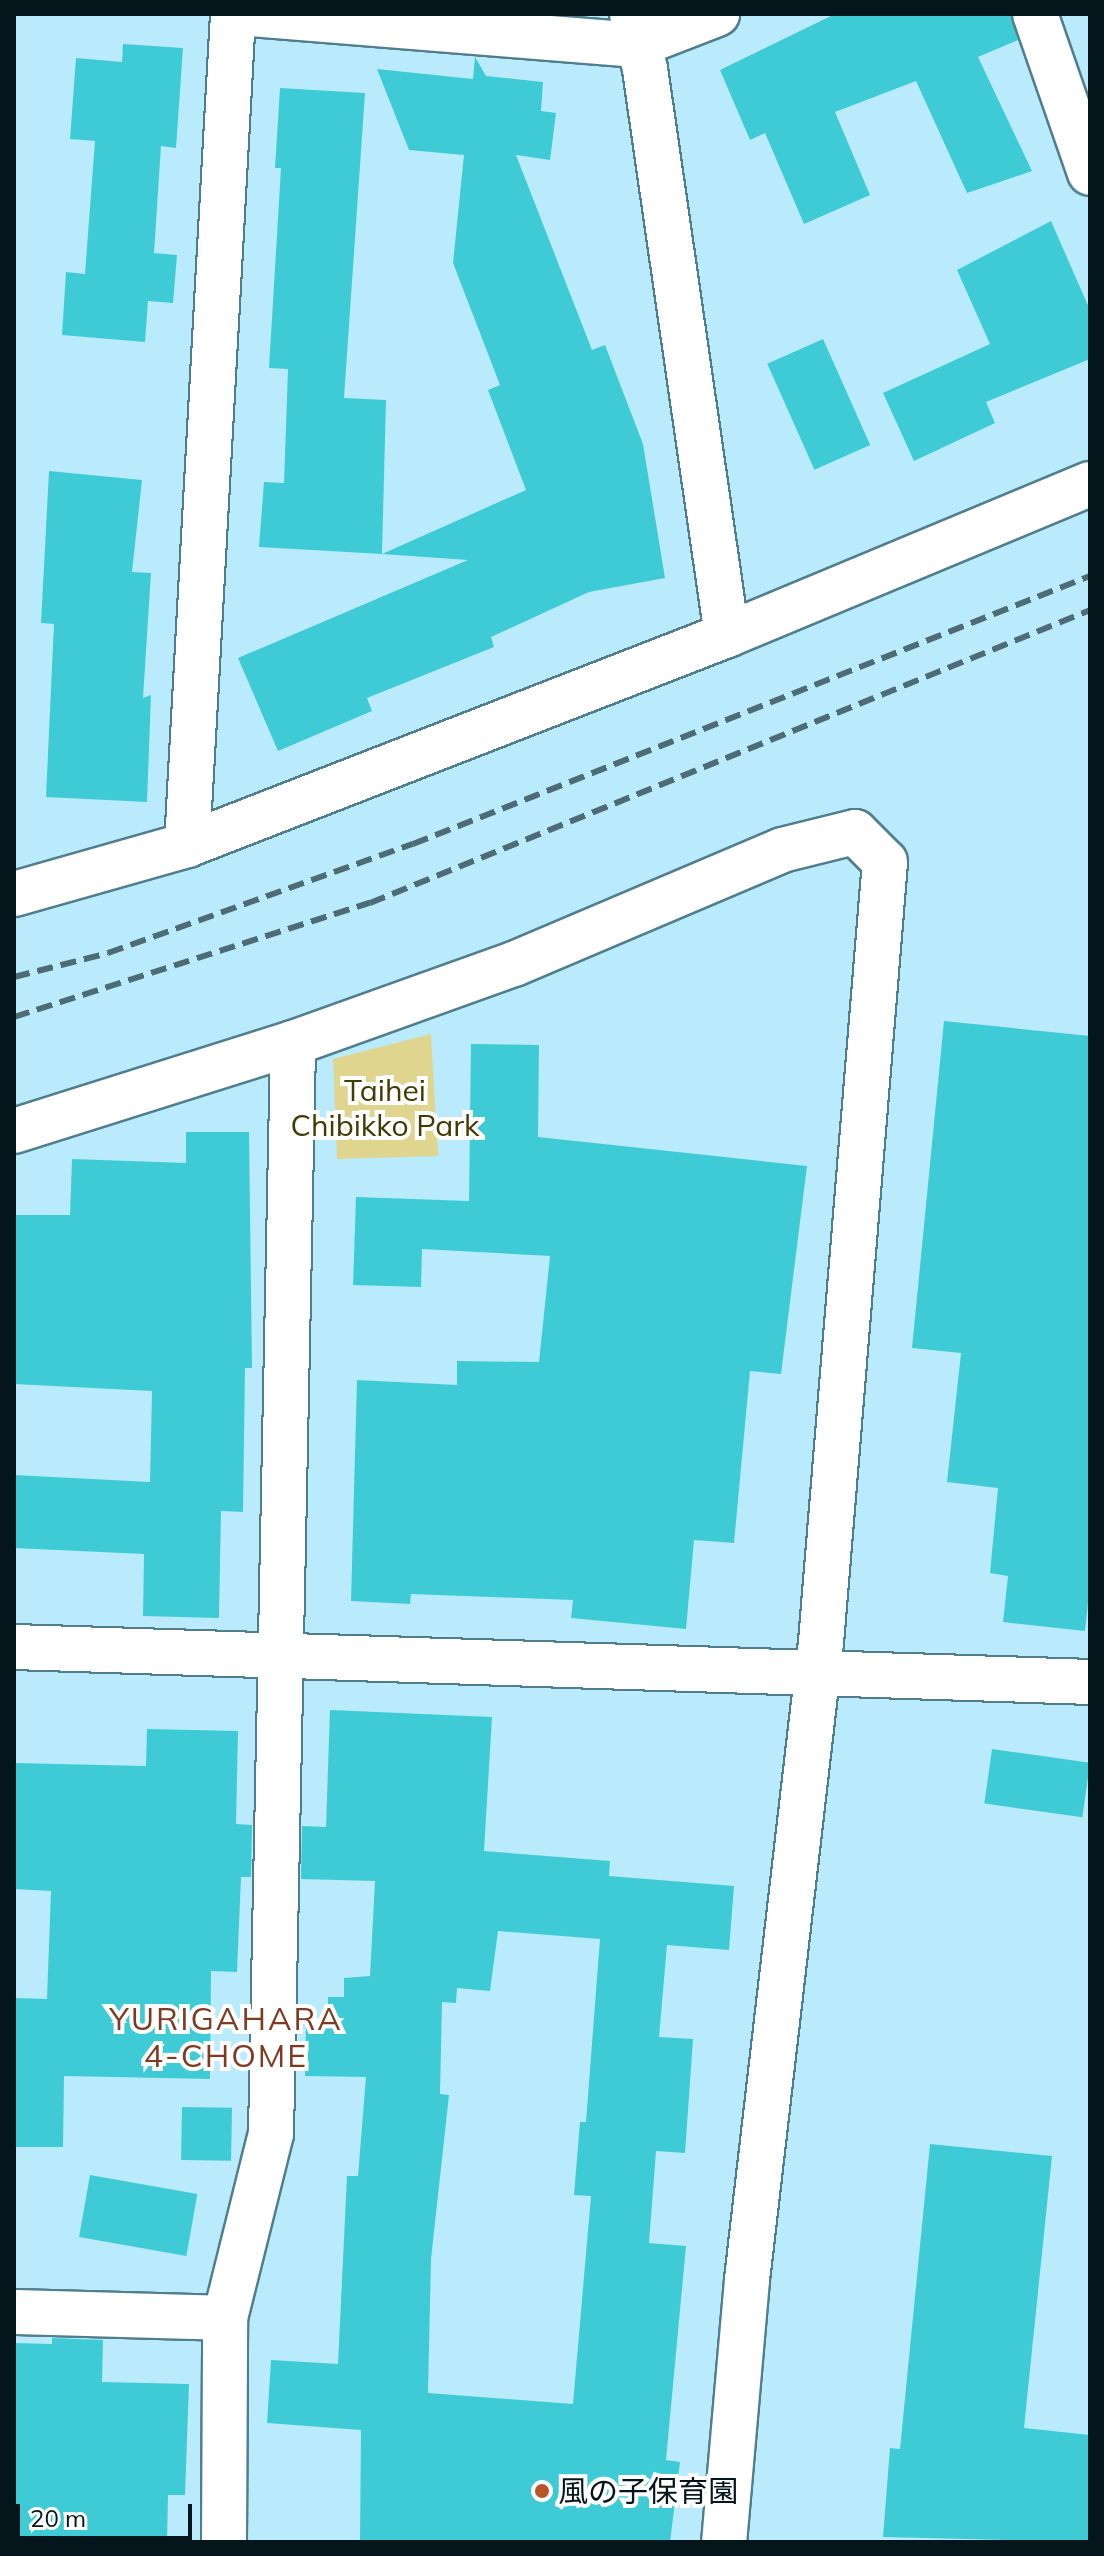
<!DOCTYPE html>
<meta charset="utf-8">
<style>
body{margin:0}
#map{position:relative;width:1104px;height:2556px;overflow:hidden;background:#baebfc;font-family:Mulish,"Noto Sans JP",sans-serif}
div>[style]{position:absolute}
.green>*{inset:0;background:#dfd58e}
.building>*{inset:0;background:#3fcbd5;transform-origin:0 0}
.roads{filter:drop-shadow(2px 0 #507e8d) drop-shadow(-2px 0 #507e8d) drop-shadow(0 2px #507e8d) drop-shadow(0 -2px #507e8d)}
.minor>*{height:44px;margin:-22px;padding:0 22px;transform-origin:22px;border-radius:22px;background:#fff}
.rail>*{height:6px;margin-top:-3px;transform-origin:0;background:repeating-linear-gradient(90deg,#4d6c76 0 16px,transparent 0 24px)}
.dots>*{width:22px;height:22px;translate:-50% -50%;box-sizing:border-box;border:4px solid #fff;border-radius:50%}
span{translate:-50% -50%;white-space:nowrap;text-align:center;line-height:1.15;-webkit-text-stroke:8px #fff;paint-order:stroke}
.park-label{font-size:30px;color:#413a03}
.poi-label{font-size:30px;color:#04161c}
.left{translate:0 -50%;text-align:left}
.neighbourhood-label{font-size:32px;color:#7e3b21;letter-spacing:2px}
.frame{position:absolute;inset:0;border:16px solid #04161c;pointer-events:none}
.scale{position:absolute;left:16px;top:2504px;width:176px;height:36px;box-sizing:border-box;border:4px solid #04161c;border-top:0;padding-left:10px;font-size:24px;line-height:28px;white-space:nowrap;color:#04161c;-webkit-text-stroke:6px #fff;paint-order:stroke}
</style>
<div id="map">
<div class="green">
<i style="clip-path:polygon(431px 1034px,438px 1156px,337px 1159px,333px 1059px)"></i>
</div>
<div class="building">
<i style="clip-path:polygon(835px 14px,1011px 14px,1018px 40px,978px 57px,1032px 171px,967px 193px,916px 81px,835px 112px,870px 195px,804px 224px,765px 133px,750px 140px,720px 70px)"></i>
<i style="clip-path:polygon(123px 44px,183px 48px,176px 148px,161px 146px,154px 253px,177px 255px,173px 303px,148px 301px,145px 342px,62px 335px,66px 272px,85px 274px,95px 141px,70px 139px,76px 58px,122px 62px)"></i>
<i style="clip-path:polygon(475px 57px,486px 76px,543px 82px,541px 111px,556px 113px,550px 160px,516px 155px,592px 350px,605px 345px,643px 444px,665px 578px,589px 592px,491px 637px,494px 647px,367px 698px,372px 711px,278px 751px,238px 658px,468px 560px,382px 554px,526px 490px,488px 390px,500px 385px,453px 263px,464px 155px,409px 150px,377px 69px,473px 79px)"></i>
<i style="clip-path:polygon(280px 88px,365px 93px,344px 398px,386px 400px,382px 554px,259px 547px,264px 482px,284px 483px,288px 369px,269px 368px,281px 168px,275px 168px)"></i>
<i style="clip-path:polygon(1051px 221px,1090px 310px,1090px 359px,986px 402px,995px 423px,914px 461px,883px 393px,990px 344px,957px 270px)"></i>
<i style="left:823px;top:339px;width:116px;height:61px;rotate:66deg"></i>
<i style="clip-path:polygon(49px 471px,142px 480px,132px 572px,151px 573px,143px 698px,151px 695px,147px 802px,46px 797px,54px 624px,41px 623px)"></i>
<i style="clip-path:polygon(944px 1021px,1090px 1036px,1090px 1585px,1085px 1631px,1003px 1622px,1008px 1576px,990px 1573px,998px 1488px,947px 1482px,961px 1353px,912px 1348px)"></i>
<i style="clip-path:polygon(471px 1044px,539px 1045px,538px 1137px,807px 1166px,781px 1374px,750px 1371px,734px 1543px,694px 1540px,686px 1629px,571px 1618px,573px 1600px,411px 1594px,410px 1604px,351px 1601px,357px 1380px,457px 1385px,457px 1361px,539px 1362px,550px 1256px,422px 1249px,421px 1287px,353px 1285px,356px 1197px,469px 1201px)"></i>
<i style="clip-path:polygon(186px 1132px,249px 1132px,252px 1368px,245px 1368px,243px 1512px,221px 1511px,219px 1618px,143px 1616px,144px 1554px,14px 1548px,14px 1475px,150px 1482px,152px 1391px,14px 1384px,14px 1215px,70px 1215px,72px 1159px,186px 1163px)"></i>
<i style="clip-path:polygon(evenodd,330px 1710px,492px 1717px,484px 1851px,610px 1861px,609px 1876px,734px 1886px,729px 1950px,667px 1945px,659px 2037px,693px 2039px,685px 2153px,656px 2151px,649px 2243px,686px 2246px,666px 2460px,680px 2462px,670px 2542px,360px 2542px,361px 2430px,267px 2423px,271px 2360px,338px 2364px,347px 2176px,358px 2176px,366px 2077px,305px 2076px,306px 2025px,328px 2026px,328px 1997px,344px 1997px,344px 1978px,370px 1976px,375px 1881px,301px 1879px,302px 1826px,326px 1827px,330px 1710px,498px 1931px,600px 1939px,586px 2122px,580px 2122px,574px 2195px,591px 2196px,573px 2404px,428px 2393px,431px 2259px,449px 2095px,440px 2094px,442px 2002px,456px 2003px,457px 1988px,490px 1991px,498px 1931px)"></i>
<i style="clip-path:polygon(147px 1729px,238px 1731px,236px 1824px,252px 1825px,251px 1877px,241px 1877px,237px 1972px,211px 1971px,210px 2079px,64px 2076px,63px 2147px,14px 2147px,14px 1998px,47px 1999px,51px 1891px,14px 1889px,14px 1763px,146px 1766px)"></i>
<i style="left:992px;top:1749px;width:99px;height:55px;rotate:8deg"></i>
<i style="left:182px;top:2107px;width:50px;height:53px;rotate:1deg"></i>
<i style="clip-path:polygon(930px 2144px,1052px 2156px,1024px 2428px,1090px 2435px,1090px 2542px,883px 2537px,890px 2448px,900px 2449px)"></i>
<i style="left:90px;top:2175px;width:109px;height:63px;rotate:10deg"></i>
<i style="clip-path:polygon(52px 2338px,103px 2340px,102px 2382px,189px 2384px,185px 2495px,168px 2495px,167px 2542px,14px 2542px,14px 2343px,52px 2344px)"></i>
</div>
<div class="roads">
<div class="minor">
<i style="left:251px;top:14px;width:387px;rotate:4.6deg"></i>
<i style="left:637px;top:45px;width:86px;rotate:-21.2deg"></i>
<i style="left:632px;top:14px;width:57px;rotate:76.7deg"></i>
<i style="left:645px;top:69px;width:572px;rotate:81.76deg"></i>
<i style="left:1035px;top:14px;width:168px;rotate:70.9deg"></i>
<i style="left:187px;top:845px;width:832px;rotate:-86.83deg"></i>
<i style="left:14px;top:894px;width:180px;rotate:-15.8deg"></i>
<i style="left:187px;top:845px;width:579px;rotate:-21.25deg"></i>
<i style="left:727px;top:635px;width:393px;rotate:-22.6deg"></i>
<i style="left:14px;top:1131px;width:293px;rotate:-17.5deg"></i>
<i style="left:293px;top:1043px;width:235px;rotate:-19.7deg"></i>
<i style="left:514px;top:964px;width:291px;rotate:-23deg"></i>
<i style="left:782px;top:850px;width:75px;rotate:-13.9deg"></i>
<i style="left:855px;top:832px;width:42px;rotate:45deg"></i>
<i style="left:885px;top:862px;width:783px;rotate:94.69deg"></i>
<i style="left:821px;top:1642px;width:642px;rotate:96.62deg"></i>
<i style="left:747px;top:2280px;width:263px;rotate:95deg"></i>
<i style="left:14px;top:1647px;width:1077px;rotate:1.86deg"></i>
<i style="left:14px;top:2312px;width:211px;rotate:1.6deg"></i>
<i style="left:224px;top:2542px;width:224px;rotate:-89.7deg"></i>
<i style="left:225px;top:2318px;width:190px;rotate:-76deg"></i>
<i style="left:271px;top:2134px;width:1091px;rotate:-88.84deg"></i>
</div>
</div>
<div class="rail">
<i style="left:14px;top:977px;width:97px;rotate:-14.3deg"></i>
<i style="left:108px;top:953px;width:324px;rotate:-19.7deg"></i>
<i style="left:413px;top:844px;width:728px;rotate:-21.6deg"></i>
<i style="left:14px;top:1017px;width:374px;rotate:-17.8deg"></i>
<i style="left:370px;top:903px;width:777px;rotate:-22.14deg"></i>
</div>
<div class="dots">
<i style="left:542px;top:2491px;background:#ba5429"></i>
</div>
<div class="park-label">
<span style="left:385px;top:1107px">Taihei<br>Chibikko Park</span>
</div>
<div class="poi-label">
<span class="left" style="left:558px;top:2491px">風の子保育園</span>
</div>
<div class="neighbourhood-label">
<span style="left:226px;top:2037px">YURIGAHARA<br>4-CHOME</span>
</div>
<div class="frame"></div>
<div class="scale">20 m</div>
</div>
